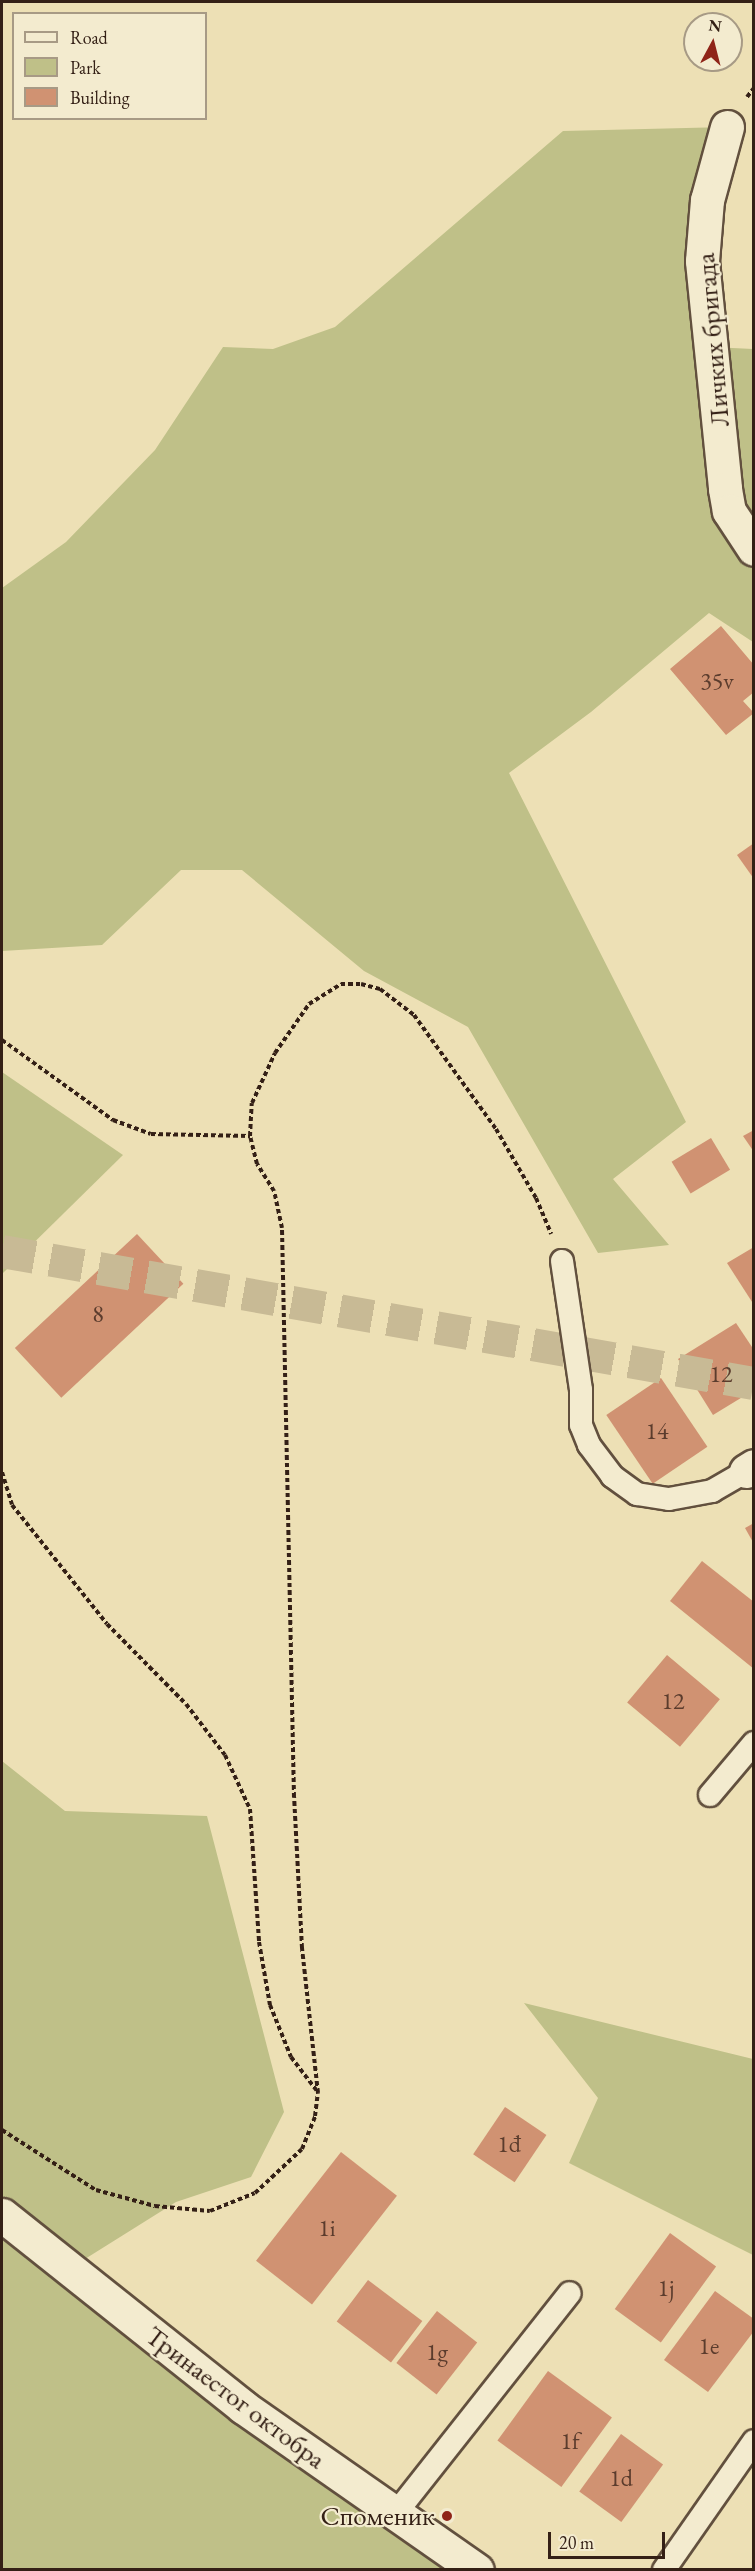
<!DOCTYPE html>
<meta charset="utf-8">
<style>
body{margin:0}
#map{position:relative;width:755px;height:2571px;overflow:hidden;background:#ede0b5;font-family:"EB Garamond",serif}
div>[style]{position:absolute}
.green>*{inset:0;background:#bfc088}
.building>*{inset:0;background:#d09272;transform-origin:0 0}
.secondary-tunnel>*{height:33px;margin-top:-16.5px;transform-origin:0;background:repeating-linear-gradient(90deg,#c8ba95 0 33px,transparent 0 49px)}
.path>*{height:4px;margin-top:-2px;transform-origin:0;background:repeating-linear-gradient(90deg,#342016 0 4.5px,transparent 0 7.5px)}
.roads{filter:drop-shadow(2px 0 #62503e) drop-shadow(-2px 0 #62503e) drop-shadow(0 2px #62503e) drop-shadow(0 -2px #62503e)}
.service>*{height:22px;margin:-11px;padding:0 11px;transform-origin:11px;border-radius:11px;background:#f3ebcf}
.minor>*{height:33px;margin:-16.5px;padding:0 16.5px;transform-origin:16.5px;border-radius:16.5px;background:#f3ebcf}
.tertiary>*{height:33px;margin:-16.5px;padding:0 16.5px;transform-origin:16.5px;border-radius:16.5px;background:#f3ebcf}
.dots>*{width:16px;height:16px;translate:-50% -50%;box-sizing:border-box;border:3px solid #f3ebcf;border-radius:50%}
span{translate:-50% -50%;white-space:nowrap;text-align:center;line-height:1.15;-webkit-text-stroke:4.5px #f3ebcf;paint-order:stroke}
.number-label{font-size:24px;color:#5b3c2d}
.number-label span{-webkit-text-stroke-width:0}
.street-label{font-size:27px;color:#342016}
.poi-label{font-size:27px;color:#342016}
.right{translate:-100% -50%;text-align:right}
.frame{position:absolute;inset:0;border:3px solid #342016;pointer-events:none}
.legend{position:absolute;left:12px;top:12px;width:195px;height:108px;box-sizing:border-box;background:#f3ebcf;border:2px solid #a79a85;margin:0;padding:8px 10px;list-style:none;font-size:18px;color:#342016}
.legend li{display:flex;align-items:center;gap:12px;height:30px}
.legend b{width:30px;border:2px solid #a79a85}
.north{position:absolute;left:683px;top:12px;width:60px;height:60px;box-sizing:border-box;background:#f3ebcf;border:2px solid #a79a85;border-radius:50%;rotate:7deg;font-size:16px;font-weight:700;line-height:24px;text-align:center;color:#342016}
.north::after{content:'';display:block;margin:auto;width:21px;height:27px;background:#8f2418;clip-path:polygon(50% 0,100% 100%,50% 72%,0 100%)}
.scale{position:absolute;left:548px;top:2532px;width:117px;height:27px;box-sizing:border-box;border:3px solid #342016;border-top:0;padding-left:8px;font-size:18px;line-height:21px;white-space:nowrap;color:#342016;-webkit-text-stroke:4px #f3ebcf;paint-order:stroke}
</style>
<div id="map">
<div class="green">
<i style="clip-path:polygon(727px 127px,712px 347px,753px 349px,753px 642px,709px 613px,591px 712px,509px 773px,686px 1122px,613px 1179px,669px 1245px,598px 1253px,468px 1027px,364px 971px,242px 870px,181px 870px,102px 945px,2px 951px,2px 588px,66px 542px,155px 450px,223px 347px,273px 349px,335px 327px,563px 131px)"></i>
<i style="clip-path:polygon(2px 1072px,123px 1155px,2px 1274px)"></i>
<i style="clip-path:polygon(2px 1761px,65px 1811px,207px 1816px,284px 2112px,251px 2177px,176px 2202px,69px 2269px,478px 2569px,2px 2569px)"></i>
<i style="clip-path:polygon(524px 2003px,753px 2059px,753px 2255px,569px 2163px,598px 2098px)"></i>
</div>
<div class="building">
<i style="clip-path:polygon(721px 626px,754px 665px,754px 692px,743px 701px,754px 713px,726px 735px,670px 669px)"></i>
<i style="clip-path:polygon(754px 843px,754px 879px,737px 855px)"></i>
<i style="clip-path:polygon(754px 1130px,754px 1152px,743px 1136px)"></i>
<i style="left:711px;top:1138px;width:37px;height:46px;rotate:59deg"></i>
<i style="left:137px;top:1234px;width:68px;height:167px;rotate:47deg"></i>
<i style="clip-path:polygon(754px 1247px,754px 1305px,727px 1263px)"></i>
<i style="clip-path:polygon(736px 1323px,754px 1350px,754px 1390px,713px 1415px,678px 1359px)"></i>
<i style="left:661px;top:1378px;width:83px;height:66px;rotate:56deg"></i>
<i style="clip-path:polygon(754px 1523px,754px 1544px,745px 1528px)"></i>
<i style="clip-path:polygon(702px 1561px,754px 1602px,754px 1669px,670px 1601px)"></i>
<i style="left:667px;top:1655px;width:69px;height:62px;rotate:40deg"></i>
<i style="left:505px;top:2107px;width:50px;height:57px;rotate:34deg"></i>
<i style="left:341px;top:2152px;width:71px;height:138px;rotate:38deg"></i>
<i style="left:670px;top:2233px;width:57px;height:94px;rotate:36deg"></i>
<i style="left:368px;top:2280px;width:68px;height:52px;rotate:37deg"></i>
<i style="clip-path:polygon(715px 2291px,754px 2319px,754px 2331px,708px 2392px,664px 2360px)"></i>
<i style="left:437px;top:2311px;width:51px;height:66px;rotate:38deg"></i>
<i style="left:548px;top:2371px;width:79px;height:86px;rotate:36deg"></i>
<i style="left:621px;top:2434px;width:52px;height:71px;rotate:36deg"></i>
</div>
<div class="secondary-tunnel">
<i style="left:2px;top:1251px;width:763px;rotate:9.96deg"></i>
</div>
<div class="path">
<i style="left:747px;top:97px;width:11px;rotate:-52deg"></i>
<i style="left:2px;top:1040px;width:137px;rotate:35.8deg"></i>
<i style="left:113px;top:1120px;width:40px;rotate:20.2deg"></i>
<i style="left:151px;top:1134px;width:99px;rotate:1.2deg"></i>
<i style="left:2px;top:1472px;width:34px;rotate:73deg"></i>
<i style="left:12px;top:1505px;width:152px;rotate:51.4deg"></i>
<i style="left:107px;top:1624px;width:112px;rotate:45.4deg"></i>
<i style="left:186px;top:1704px;width:64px;rotate:52.6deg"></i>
<i style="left:225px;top:1755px;width:60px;rotate:65.2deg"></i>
<i style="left:250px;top:1809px;width:133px;rotate:86.1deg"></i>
<i style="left:259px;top:1942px;width:64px;rotate:80.1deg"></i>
<i style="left:270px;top:2005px;width:56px;rotate:68deg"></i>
<i style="left:291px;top:2057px;width:43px;rotate:52.6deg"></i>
<i style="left:2px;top:2130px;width:112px;rotate:32.6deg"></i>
<i style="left:96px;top:2190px;width:61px;rotate:15.2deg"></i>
<i style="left:155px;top:2206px;width:55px;rotate:5.2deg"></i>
<i style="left:210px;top:2211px;width:48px;rotate:-21.8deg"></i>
<i style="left:255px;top:2193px;width:64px;rotate:-43.1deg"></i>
<i style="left:302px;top:2149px;width:35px;rotate:-68deg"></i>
<i style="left:315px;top:2116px;width:23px;rotate:-83deg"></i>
<i style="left:318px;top:2093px;width:146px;rotate:-96.3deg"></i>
<i style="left:302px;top:1948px;width:151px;rotate:-93deg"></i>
<i style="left:294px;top:1797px;width:569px;rotate:-91.21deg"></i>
<i style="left:282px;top:1228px;width:38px;rotate:-102deg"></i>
<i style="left:274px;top:1191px;width:32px;rotate:-122deg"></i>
<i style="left:257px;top:1164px;width:29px;rotate:-104deg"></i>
<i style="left:250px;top:1136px;width:33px;rotate:-87deg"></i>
<i style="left:252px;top:1103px;width:55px;rotate:-65.3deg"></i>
<i style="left:275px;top:1053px;width:60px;rotate:-55.2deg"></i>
<i style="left:309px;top:1004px;width:38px;rotate:-32deg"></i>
<i style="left:341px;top:984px;width:20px"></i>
<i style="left:361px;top:984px;width:20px;rotate:15deg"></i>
<i style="left:380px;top:989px;width:43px;rotate:37.4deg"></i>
<i style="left:414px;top:1015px;width:140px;rotate:54.3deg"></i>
<i style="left:496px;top:1129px;width:80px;rotate:59.9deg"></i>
<i style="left:536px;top:1198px;width:39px;rotate:67deg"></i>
</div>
<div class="roads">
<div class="service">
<i style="left:562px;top:1261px;width:130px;rotate:81.6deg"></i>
<i style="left:581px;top:1390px;width:35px;rotate:90deg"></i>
<i style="left:581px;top:1425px;width:22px;rotate:68deg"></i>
<i style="left:589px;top:1445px;width:39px;rotate:53deg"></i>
<i style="left:612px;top:1476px;width:31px;rotate:36deg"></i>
<i style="left:637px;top:1494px;width:32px;rotate:9deg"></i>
<i style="left:669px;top:1499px;width:44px;rotate:-10.5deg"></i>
<i style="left:712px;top:1491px;width:39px;rotate:-30deg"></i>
<i style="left:710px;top:1795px;width:68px;rotate:-49.8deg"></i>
<i style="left:396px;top:2513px;width:280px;rotate:-51.7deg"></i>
<i style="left:664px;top:2570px;width:157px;rotate:-55.1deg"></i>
</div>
<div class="minor">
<i style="left:727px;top:127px;width:76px;rotate:105.3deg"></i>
<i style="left:707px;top:200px;width:61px;rotate:94.7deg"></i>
<i style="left:702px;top:261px;width:229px;rotate:84.2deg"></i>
<i style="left:725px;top:489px;width:22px;rotate:80deg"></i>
<i style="left:729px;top:511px;width:45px;rotate:56.7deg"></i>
<i style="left:746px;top:1471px;width:9px;rotate:-32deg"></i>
</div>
<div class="tertiary">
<i style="left:2px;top:2215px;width:308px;rotate:38.5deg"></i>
<i style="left:243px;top:2407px;width:285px;rotate:34.9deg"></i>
</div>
</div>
<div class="dots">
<i style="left:447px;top:2516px;background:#8f2418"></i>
</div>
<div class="number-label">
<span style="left:717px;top:681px">35v</span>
<span style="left:98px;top:1314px">8</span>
<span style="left:721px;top:1374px">12</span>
<span style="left:657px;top:1431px">14</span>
<span style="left:673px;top:1701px">12</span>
<span style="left:509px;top:2144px">1đ</span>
<span style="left:327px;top:2228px">1i</span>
<span style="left:666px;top:2288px">1j</span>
<span style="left:709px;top:2346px">1e</span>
<span style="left:437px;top:2352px">1g</span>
<span style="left:570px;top:2441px">1f</span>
<span style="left:621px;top:2478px">1d</span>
</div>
<div class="street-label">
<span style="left:712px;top:340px;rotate:-95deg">Личких бригада</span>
<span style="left:236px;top:2397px;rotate:37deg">Тринаестог октобра</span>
</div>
<div class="poi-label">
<span class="right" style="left:435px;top:2516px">Споменик</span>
</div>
<div class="frame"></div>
<ul class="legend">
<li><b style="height:8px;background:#f3ebcf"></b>Road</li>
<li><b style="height:16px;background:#bfc088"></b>Park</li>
<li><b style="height:16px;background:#d09272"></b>Building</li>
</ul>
<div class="north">N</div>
<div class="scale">20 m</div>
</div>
